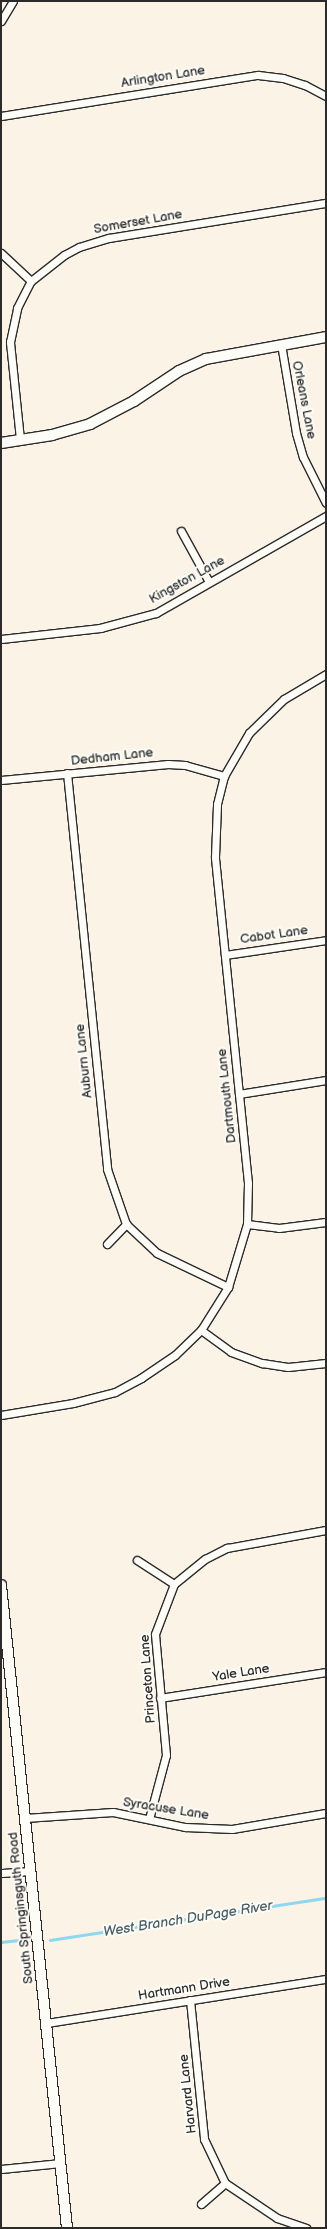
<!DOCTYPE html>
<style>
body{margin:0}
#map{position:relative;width:327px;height:2229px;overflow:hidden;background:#fbf3e6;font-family:"Balsamiq Sans",sans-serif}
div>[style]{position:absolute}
.stream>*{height:2.5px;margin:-1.25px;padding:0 1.25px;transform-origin:1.25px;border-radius:1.25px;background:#8fd6f1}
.roads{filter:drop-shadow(1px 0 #2b2b2b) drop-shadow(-1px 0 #2b2b2b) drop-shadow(0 1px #2b2b2b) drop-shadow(0 -1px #2b2b2b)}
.street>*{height:7px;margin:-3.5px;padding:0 3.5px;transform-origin:3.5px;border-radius:3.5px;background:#fdfcf7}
.secondary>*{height:10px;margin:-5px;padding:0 5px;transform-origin:5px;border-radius:5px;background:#fdfcf7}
span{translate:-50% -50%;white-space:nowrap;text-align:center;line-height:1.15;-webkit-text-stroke:4px #fdfcf7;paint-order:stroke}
.street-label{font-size:13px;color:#2b2b2b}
.water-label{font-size:14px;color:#495e66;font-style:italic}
.frame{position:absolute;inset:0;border:2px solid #2b2b2b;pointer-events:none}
</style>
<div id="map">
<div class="stream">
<i style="left:50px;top:1940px;width:279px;rotate:-8.7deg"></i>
<i style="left:1px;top:1942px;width:20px;rotate:-6deg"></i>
</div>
<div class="roads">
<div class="street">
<i style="left:1px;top:21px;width:23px;rotate:-59deg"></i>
<i style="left:1px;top:116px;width:260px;rotate:-9.1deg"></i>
<i style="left:258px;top:75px;width:25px;rotate:7deg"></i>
<i style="left:283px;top:78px;width:23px;rotate:18deg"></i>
<i style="left:305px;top:85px;width:24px;rotate:28deg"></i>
<i style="left:1px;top:253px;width:41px;rotate:43deg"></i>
<i style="left:281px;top:344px;width:90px;rotate:80.4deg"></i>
<i style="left:296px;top:433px;width:25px;rotate:74deg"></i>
<i style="left:303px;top:457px;width:51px;rotate:63.4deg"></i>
<i style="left:20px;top:439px;width:98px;rotate:-95.9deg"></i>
<i style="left:10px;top:342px;width:35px;rotate:-78deg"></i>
<i style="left:17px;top:308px;width:30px;rotate:-63deg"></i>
<i style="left:31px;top:281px;width:42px;rotate:-38.2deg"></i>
<i style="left:64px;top:255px;width:17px;rotate:-28deg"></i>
<i style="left:79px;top:247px;width:31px;rotate:-17deg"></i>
<i style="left:109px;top:238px;width:220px;rotate:-9.2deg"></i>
<i style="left:181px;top:531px;width:58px;rotate:61.2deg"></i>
<i style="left:1px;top:639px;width:100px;rotate:-6.3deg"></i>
<i style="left:100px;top:628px;width:58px;rotate:-15deg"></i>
<i style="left:156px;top:613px;width:196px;rotate:-29.7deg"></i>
<i style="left:67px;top:773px;width:398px;rotate:84.2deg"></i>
<i style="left:107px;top:1169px;width:58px;rotate:70.9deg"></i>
<i style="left:126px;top:1224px;width:42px;rotate:43.1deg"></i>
<i style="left:157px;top:1253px;width:79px;rotate:25.6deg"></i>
<i style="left:1px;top:780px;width:168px;rotate:-5.5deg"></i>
<i style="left:168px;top:764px;width:17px;rotate:3deg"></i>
<i style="left:185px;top:765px;width:41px;rotate:15.8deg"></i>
<i style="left:225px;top:955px;width:102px;rotate:-8.4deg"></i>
<i style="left:239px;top:1094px;width:88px;rotate:-9.1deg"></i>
<i style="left:247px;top:1224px;width:32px;rotate:7deg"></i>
<i style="left:279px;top:1228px;width:47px;rotate:-7.3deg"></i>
<i style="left:107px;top:1244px;width:28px;rotate:-46deg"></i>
<i style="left:201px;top:1330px;width:37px;rotate:36deg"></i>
<i style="left:231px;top:1352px;width:33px;rotate:20deg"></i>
<i style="left:262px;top:1363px;width:26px;rotate:9deg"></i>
<i style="left:288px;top:1367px;width:38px;rotate:-6deg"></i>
<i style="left:1px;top:1415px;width:73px;rotate:-9.5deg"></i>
<i style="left:73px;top:1403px;width:43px;rotate:-14.7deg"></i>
<i style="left:115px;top:1392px;width:30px;rotate:-28deg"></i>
<i style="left:141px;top:1378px;width:41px;rotate:-34.1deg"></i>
<i style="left:175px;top:1355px;width:36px;rotate:-44deg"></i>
<i style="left:201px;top:1330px;width:51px;rotate:-57.9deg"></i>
<i style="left:228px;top:1287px;width:66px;rotate:-73.2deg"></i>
<i style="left:247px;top:1224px;width:41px;rotate:-88.6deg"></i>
<i style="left:248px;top:1183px;width:328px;rotate:-95.8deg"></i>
<i style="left:215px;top:857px;width:53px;rotate:-87.8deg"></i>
<i style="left:217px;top:804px;width:29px;rotate:-76deg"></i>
<i style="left:224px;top:776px;width:50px;rotate:-59.8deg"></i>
<i style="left:249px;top:733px;width:49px;rotate:-44.2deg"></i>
<i style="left:284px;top:699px;width:49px;rotate:-30.8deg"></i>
<i style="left:137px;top:1560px;width:44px;rotate:33deg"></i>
<i style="left:160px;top:1698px;width:168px;rotate:-8.9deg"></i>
<i style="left:25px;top:1818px;width:88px;rotate:-3.9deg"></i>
<i style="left:113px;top:1812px;width:74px;rotate:11.8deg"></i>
<i style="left:185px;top:1827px;width:47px;rotate:2.4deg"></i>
<i style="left:232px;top:1829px;width:95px;rotate:-9.7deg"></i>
<i style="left:149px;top:1819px;width:66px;rotate:-75.1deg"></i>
<i style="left:166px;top:1755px;width:121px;rotate:-95.2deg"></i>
<i style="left:155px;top:1634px;width:53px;rotate:-69.2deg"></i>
<i style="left:174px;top:1584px;width:40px;rotate:-39deg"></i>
<i style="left:205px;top:1559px;width:25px;rotate:-27deg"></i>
<i style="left:227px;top:1548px;width:101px;rotate:-10.3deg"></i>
<i style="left:1px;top:1873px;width:29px;rotate:-4deg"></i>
<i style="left:190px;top:2000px;width:140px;rotate:84.2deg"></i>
<i style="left:204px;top:2139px;width:49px;rotate:64.5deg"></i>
<i style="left:225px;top:2183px;width:63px;rotate:33.9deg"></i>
<i style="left:277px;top:2218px;width:31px;rotate:19deg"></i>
<i style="left:47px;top:2023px;width:282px;rotate:-9deg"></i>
<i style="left:1px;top:2169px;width:60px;rotate:-5.7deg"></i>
<i style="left:201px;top:2204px;width:32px;rotate:-41deg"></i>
</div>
<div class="secondary">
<i style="left:1px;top:443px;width:52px;rotate:-8.9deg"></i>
<i style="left:52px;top:435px;width:40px;rotate:-16deg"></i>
<i style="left:90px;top:424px;width:50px;rotate:-27.6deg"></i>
<i style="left:134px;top:401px;width:54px;rotate:-33.7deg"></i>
<i style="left:179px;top:371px;width:30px;rotate:-24deg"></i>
<i style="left:206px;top:359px;width:122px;rotate:-10.4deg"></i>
<i style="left:1px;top:1585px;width:646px;rotate:84.14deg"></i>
</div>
</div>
<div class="street-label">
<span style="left:163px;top:77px;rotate:-9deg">Arlington Lane</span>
<span style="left:138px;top:222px;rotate:-10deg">Somerset Lane</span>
<span style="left:304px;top:400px;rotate:79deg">Orleans Lane</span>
<span style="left:187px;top:580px;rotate:-29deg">Kingston Lane</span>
<span style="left:112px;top:757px;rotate:-6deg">Dedham Lane</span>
<span style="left:274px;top:935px;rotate:-8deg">Cabot Lane</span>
<span style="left:84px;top:1061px;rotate:-96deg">Auburn Lane</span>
<span style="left:227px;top:1096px;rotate:-96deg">Dartmouth Lane</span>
<span style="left:241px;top:1673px;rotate:-9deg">Yale Lane</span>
<span style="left:148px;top:1679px;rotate:-94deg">Princeton Lane</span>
<span style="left:166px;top:1809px;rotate:9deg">Syracuse Lane</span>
<span style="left:21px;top:1908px;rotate:-96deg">South Springinsguth Road</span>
<span style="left:184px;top:1989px;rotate:-9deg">Hartmann Drive</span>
<span style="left:188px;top:2094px;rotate:-96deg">Harvard Lane</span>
</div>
<div class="water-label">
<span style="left:188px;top:1919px;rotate:-9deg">West Branch DuPage River</span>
</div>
<div class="frame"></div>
</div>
